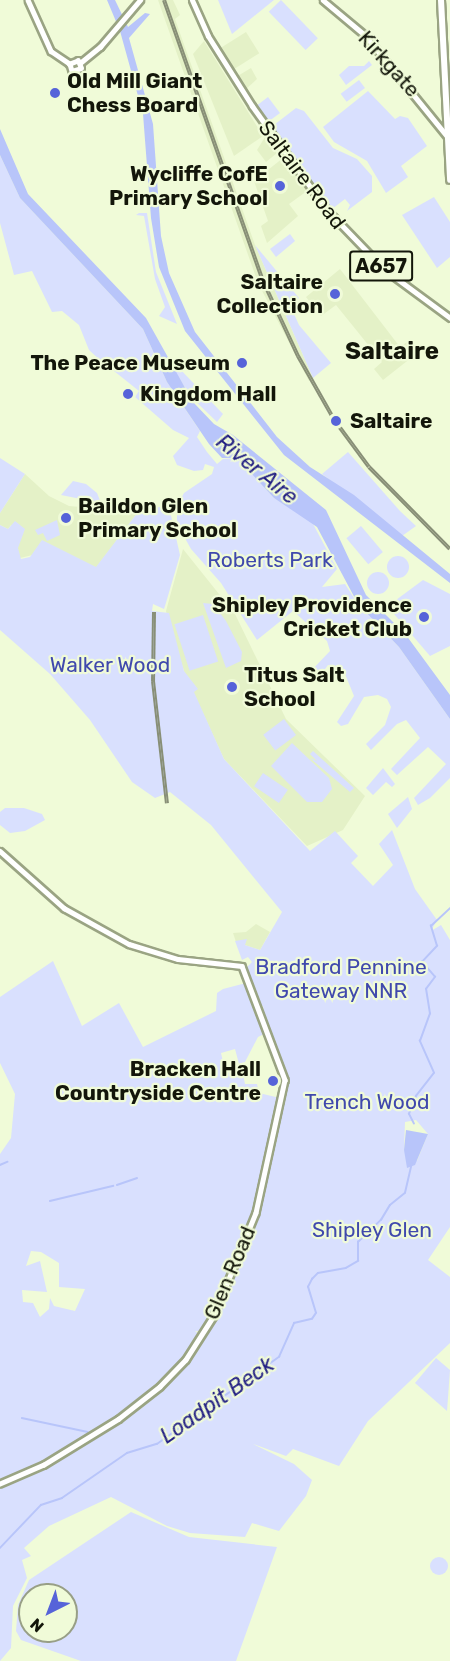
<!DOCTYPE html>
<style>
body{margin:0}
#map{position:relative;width:450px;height:1661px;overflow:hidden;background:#f0fbd8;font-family:Rubik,sans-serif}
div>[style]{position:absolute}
.built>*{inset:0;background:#e4f1c7;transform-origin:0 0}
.green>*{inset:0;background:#d9e0fe;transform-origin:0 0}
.round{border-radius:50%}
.water>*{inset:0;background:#b8c5fa}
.stream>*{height:1.5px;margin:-0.75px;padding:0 0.75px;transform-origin:0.75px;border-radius:0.75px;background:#b8c5fa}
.roads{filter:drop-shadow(2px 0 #9aa483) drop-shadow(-2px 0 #9aa483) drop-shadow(0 2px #9aa483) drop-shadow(0 -2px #9aa483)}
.minor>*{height:4.5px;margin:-2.25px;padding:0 2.25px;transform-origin:2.25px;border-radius:2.25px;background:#fff}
.major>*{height:5px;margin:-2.5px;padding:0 2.5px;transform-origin:2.5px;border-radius:2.5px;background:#fff}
.highway>*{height:6px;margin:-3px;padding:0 3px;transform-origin:3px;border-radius:3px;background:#fff}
.rail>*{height:4px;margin-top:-2px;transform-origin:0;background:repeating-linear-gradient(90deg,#f0fbd8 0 4.5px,#888f77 0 9px);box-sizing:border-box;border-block:2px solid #888f77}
.dots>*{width:16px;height:16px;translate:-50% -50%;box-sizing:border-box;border:3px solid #f0fbd8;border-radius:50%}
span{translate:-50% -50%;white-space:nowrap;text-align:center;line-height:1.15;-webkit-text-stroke:4.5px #f0fbd8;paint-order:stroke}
.shield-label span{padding:2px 4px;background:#f0fbd8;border:2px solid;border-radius:4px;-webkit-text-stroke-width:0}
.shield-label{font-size:20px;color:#13160a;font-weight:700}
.street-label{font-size:21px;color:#13160a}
.poi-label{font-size:21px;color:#13160a;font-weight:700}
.left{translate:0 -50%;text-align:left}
.right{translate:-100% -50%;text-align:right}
.park-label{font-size:21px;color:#4049ad}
.water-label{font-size:22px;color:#242184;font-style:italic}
.quarter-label{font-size:24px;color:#13160a;font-weight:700}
.north{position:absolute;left:18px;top:1583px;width:60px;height:60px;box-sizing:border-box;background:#f0fbd8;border:2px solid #989f86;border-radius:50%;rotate:222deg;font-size:16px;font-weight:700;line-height:24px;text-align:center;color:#13160a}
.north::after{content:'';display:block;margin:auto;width:21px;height:27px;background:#5663d9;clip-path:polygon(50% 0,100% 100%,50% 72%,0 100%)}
</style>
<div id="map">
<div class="built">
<i style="clip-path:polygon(158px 0,173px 0,180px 15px,175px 19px,255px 245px,313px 378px,309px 381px,258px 283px)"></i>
<i style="left:246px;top:32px;width:25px;height:31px;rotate:58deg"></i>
<i style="clip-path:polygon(204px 41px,263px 136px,234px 156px,193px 54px)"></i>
<i style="clip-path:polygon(251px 68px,257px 79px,245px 90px,236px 77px)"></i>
<i style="clip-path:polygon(265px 137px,277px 153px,266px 162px,257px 150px)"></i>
<i style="clip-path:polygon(283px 158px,307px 191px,289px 204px,298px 216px,267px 243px,261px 226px,268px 221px,254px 181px)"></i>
<i style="clip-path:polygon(340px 269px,400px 347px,407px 342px,416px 354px,383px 380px,374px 369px,382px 362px,336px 305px,321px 316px,306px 297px)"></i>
<i style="clip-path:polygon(25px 474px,49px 496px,69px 506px,138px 512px,96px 568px,58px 549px,20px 558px,11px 525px,8px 529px,0 525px,0 513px)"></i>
<i style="clip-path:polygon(183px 549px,235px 614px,286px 719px,365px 796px,343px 830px,307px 846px,224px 759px,185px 674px,168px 621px,166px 611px)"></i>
<i style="clip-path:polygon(256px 924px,270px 932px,260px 950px,236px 942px,233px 933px,246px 932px)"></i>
</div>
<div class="green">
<i style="clip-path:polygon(218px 0,274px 0,232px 34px)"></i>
<i style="left:281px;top:0;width:53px;height:17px;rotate:46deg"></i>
<i style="clip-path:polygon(369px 61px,372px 65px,346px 85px,339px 75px,349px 66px,364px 66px)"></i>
<i style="left:359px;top:80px;width:10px;height:23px;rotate:53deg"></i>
<i style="clip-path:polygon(368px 91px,395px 119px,400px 116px,408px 118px,427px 146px,401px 166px,408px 177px,386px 193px,367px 161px,334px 142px,323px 127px)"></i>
<i style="left:268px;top:97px;width:20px;height:16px;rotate:53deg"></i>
<i style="clip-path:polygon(296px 108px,304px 111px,333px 148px,357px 159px,372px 176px,372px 192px,347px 211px,350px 205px,345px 199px,332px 209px,270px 128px)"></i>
<i style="clip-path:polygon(0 155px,20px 198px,143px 329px,167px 382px,200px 431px,197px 437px,207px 452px,217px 464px,223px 459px,237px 458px,274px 498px,312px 522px,337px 569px,322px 587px,345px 584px,358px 604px,399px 647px,450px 719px,450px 778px,430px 798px,418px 805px,414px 798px,446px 764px,428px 747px,397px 775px,391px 769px,420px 738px,406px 720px,397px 724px,371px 750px,366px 744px,385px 725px,391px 707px,387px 699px,378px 695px,364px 697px,348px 724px,341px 726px,337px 722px,354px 696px,343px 669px,328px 665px,320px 676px,309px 681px,309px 673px,330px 651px,327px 641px,293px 611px,257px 640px,221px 583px,191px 549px,177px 524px,177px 506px,184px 493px,212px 474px,214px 467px,205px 464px,203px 470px,194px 471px,177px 465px,173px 456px,189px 438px,173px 430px,135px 397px,139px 391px,114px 371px,117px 366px,109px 359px,101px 361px,89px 350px,79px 325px,62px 311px,52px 312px,32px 271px,14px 275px,0 223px)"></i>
<i style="clip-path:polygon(434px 197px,450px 222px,450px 257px,437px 268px,402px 215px)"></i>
<i style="clip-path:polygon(139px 213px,147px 213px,156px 272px,177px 324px,159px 316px,165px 307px,155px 279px,144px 216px,136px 215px)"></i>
<i style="clip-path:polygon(290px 234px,295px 241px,276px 257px,270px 249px)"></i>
<i style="clip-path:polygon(255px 245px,299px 298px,290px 305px,299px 325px,331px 363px,313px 378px)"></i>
<i style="clip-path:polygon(172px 367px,179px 368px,223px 414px,217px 422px,191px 397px)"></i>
<i style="clip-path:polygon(348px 452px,400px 511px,416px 526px,402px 536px,322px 474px)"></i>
<i style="clip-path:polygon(0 458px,25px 474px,0 513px)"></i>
<i style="clip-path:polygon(73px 481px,86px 484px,97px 493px,101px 503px,61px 495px)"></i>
<i style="clip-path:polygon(evenodd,164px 506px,170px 511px,180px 555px,165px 606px,164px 609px,153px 604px,152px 611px,169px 613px,184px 671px,198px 689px,194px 692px,224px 759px,310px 851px,335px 831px,358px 856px,351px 863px,373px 886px,393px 865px,379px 844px,392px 830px,415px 889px,437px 920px,431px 931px,441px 925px,450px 940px,450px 1227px,428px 1260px,450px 1277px,450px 1343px,368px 1421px,339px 1466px,293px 1449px,286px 1456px,253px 1444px,294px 1464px,312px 1480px,306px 1496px,279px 1531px,252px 1523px,245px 1537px,190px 1533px,167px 1526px,111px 1497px,49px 1526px,24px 1548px,31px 1556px,22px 1560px,27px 1578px,13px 1606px,11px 1648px,0 1661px,0 1154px,11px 1138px,15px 1094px,0 1063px,0 997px,53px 961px,82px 1026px,119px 1003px,143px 1047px,216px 1011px,217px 993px,223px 989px,246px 983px,264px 1034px,258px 1037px,245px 1062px,239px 1064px,235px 1049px,221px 1053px,224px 1066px,227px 1072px,242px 1069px,245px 1084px,257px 1084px,259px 1093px,280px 1098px,252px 1216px,203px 1332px,195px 1331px,201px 1336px,165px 1380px,137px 1404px,30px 1471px,32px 1473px,120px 1420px,187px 1361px,200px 1343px,251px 1231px,289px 1081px,266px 1025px,263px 1006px,258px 1005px,245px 969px,252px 962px,248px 957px,242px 960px,235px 941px,247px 939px,245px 945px,260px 950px,282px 912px,211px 825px,170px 792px,155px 798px,132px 782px,90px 720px,50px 674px,0 630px,0 525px,8px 529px,15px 521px,25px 529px,18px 548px,21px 559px,30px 557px,42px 540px,96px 567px,138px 512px,164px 506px,416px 1120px,428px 1134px,417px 1161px,404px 1150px,405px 1122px,416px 1120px,164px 506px,31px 1251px,41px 1252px,59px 1263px,59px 1287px,85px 1289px,75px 1311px,54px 1306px,50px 1298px,49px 1309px,40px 1317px,33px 1303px,23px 1302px,22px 1290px,47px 1292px,40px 1261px,26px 1266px,31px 1251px)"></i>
<i style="clip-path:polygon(57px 520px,60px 535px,47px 541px,43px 533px,38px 535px,35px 530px)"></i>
<i style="left:361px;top:526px;width:34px;height:19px;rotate:50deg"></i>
<i class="round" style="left:387px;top:556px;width:22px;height:22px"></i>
<i class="round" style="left:367px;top:572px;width:22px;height:22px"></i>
<i style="clip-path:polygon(423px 580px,450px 594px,450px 646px,430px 656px,394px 614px,396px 600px)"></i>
<i style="clip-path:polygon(203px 603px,213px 604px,226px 621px,242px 652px,241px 661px,226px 668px)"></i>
<i style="left:203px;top:615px;width:49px;height:30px;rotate:72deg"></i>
<i style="left:284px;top:719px;width:20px;height:26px;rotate:53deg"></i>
<i style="clip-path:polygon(292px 743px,329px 778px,332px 789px,322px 802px,307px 802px,271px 766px)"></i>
<i style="clip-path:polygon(313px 751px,354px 788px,350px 792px,310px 758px,317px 761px,310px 754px)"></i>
<i style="clip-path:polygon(383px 768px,395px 784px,392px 787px,386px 782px,373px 795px,366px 788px)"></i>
<i style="left:263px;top:773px;width:30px;height:16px;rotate:34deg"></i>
<i style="clip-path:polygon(408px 797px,412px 809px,397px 828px,388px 814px)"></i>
<i style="clip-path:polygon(5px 808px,24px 808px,42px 814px,45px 820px,25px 831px,10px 833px,0 825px,0 812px)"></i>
<i style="clip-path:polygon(436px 1358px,450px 1370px,447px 1411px,415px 1383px)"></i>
<i style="clip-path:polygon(evenodd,131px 1512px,189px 1537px,277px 1547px,236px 1661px,81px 1661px,21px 1640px,16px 1631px,18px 1605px,29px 1580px,131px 1512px,30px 1595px,66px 1595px,66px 1631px,30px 1631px,30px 1595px)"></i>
<i class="round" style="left:430px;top:1557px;width:18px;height:18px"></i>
</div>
<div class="water">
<i style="clip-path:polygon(107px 0,115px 0,128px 27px,145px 13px,150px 14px,129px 38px,153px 124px,161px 236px,169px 273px,195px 332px,277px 437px,310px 467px,354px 495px,450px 574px,450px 583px,284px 455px,185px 331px,159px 267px,151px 218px,143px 114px,120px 31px)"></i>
<i style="clip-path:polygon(0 129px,28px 194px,146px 318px,193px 402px,214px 424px,233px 435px,326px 510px,366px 595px,406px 635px,450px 695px,450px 719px,399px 647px,358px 604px,317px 527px,274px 498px,237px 458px,222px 458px,209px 444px,167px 382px,143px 329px,20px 198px,0 155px)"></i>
<i style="clip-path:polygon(406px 1130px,428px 1134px,415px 1165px,407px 1168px,404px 1150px)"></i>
</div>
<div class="stream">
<i style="left:414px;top:1124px;width:11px;rotate:-117deg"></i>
<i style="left:409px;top:1114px;width:19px;rotate:-69deg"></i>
<i style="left:416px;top:1096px;width:29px;rotate:-52deg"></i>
<i style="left:434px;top:1073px;width:35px;rotate:-114deg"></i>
<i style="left:420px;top:1041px;width:29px;rotate:-70deg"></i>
<i style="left:430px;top:1014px;width:25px;rotate:-99deg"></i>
<i style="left:426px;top:989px;width:15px;rotate:-53deg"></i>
<i style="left:435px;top:977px;width:20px;rotate:-131deg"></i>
<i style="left:422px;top:962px;width:22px;rotate:-47deg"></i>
<i style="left:437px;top:946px;width:21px;rotate:-107deg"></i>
<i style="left:431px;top:926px;width:26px;rotate:-43deg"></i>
<i style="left:0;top:1165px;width:8px;rotate:-23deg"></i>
<i style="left:117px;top:1185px;width:21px;rotate:-19deg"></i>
<i style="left:50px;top:1201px;width:65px;rotate:-13.4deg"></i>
<i style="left:22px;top:1418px;width:67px;rotate:12deg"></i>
<i style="left:0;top:1548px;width:59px;rotate:-46.4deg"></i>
<i style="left:41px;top:1505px;width:22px;rotate:-18deg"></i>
<i style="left:62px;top:1498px;width:79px;rotate:-34.7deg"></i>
<i style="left:127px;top:1453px;width:31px;rotate:-17deg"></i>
<i style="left:157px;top:1444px;width:150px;rotate:-35.5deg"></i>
<i style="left:279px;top:1357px;width:37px;rotate:-66deg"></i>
<i style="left:294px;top:1323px;width:18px;rotate:-13deg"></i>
<i style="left:312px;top:1319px;width:7px;rotate:-56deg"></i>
<i style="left:316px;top:1313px;width:27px;rotate:-107deg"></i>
<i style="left:308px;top:1287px;width:9px;rotate:-63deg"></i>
<i style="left:312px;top:1279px;width:8px;rotate:-45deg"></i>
<i style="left:318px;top:1273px;width:28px;rotate:-10deg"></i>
<i style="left:346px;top:1268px;width:14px;rotate:-30deg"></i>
<i style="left:358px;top:1261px;width:19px;rotate:-90deg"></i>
<i style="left:358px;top:1242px;width:32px;rotate:-44deg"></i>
<i style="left:381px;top:1220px;width:17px;rotate:-59deg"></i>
<i style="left:390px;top:1205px;width:19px;rotate:-39deg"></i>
<i style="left:405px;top:1193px;width:31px;rotate:-77deg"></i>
</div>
<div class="roads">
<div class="minor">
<i style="left:28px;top:0;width:56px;rotate:65.7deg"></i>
<i style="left:51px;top:51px;width:23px;rotate:34deg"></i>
<i style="left:70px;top:64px;width:7px;rotate:74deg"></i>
<i style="left:72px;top:71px;width:9px;rotate:-18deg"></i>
<i style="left:81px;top:68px;width:8px;rotate:-113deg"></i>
<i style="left:78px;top:61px;width:9px;rotate:159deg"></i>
<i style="left:323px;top:0;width:55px;rotate:39.8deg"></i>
<i style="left:365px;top:35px;width:130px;rotate:50.9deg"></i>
<i style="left:80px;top:63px;width:26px;rotate:-39deg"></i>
<i style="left:100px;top:47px;width:62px;rotate:-49.6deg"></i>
<i style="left:0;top:851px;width:86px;rotate:41.7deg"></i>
<i style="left:64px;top:908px;width:74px;rotate:29deg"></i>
<i style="left:129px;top:944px;width:51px;rotate:17deg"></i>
<i style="left:178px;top:959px;width:64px;rotate:6.2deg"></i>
<i style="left:242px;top:966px;width:122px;rotate:69.3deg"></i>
<i style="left:285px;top:1080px;width:136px;rotate:102.3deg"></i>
<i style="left:256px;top:1213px;width:111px;rotate:112.2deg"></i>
<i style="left:214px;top:1316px;width:52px;rotate:122.5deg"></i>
<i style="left:186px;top:1360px;width:37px;rotate:134deg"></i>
<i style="left:160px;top:1387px;width:52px;rotate:142deg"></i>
<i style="left:119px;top:1419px;width:88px;rotate:148.5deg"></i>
<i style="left:44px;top:1465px;width:48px;rotate:156.6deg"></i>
</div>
<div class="major">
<i style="left:192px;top:0;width:39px;rotate:66deg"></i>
<i style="left:208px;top:36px;width:83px;rotate:57.8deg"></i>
<i style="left:252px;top:106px;width:127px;rotate:54.3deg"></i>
<i style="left:326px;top:209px;width:85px;rotate:46deg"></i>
<i style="left:385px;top:270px;width:81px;rotate:36.4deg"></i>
</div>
<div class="highway">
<i style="left:441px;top:0;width:180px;rotate:87.1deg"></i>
</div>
</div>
<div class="rail">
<i style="left:164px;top:0;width:298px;rotate:70.6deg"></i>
<i style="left:263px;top:281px;width:83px;rotate:65deg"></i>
<i style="left:298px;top:356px;width:75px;rotate:60.4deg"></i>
<i style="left:335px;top:421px;width:57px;rotate:53.5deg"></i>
<i style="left:369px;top:467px;width:115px;rotate:45.4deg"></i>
<i style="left:154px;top:612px;width:69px;rotate:90.8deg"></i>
<i style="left:153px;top:681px;width:123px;rotate:83.5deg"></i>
</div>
<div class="dots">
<i style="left:55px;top:93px;background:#5663d9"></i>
<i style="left:280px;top:186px;background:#5663d9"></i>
<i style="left:335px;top:294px;background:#5663d9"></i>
<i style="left:242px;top:363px;background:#5663d9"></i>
<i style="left:128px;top:394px;background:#5663d9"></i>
<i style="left:336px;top:421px;background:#5663d9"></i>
<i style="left:66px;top:518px;background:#5663d9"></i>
<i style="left:424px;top:617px;background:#5663d9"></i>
<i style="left:232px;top:687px;background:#5663d9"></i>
<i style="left:273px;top:1081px;background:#5663d9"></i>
</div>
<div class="shield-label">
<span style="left:381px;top:266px">A657</span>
</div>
<div class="street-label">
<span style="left:389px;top:64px;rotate:48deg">Kirkgate</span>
<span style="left:302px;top:175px;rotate:53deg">Saltaire Road</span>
<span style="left:230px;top:1273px;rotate:-67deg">Glen Road</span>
</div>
<div class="poi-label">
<span class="left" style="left:67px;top:93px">Old Mill Giant<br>Chess Board</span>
<span class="right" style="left:268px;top:186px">Wycliffe CofE<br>Primary School</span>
<span class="right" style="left:323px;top:294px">Saltaire<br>Collection</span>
<span class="right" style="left:230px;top:363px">The Peace Museum</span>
<span class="left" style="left:140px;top:394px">Kingdom Hall</span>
<span class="left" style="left:350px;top:421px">Saltaire</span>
<span class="left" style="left:78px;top:518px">Baildon Glen<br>Primary School</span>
<span class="right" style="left:412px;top:617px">Shipley Providence<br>Cricket Club</span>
<span class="left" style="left:244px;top:687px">Titus Salt<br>School</span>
<span class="right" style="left:261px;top:1081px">Bracken Hall<br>Countryside Centre</span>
</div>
<div class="park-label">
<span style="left:270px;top:560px">Roberts Park</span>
<span style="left:110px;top:665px">Walker Wood</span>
<span style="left:341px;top:979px">Bradford Pennine<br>Gateway NNR</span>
<span style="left:367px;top:1102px">Trench Wood</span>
<span style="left:372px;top:1230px">Shipley Glen</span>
</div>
<div class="water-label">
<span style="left:257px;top:469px;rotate:39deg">River Aire</span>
<span style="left:217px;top:1400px;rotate:-35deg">Loadpit Beck</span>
</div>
<div class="quarter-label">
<span style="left:392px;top:352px">Saltaire</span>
</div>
<div class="north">N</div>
</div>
